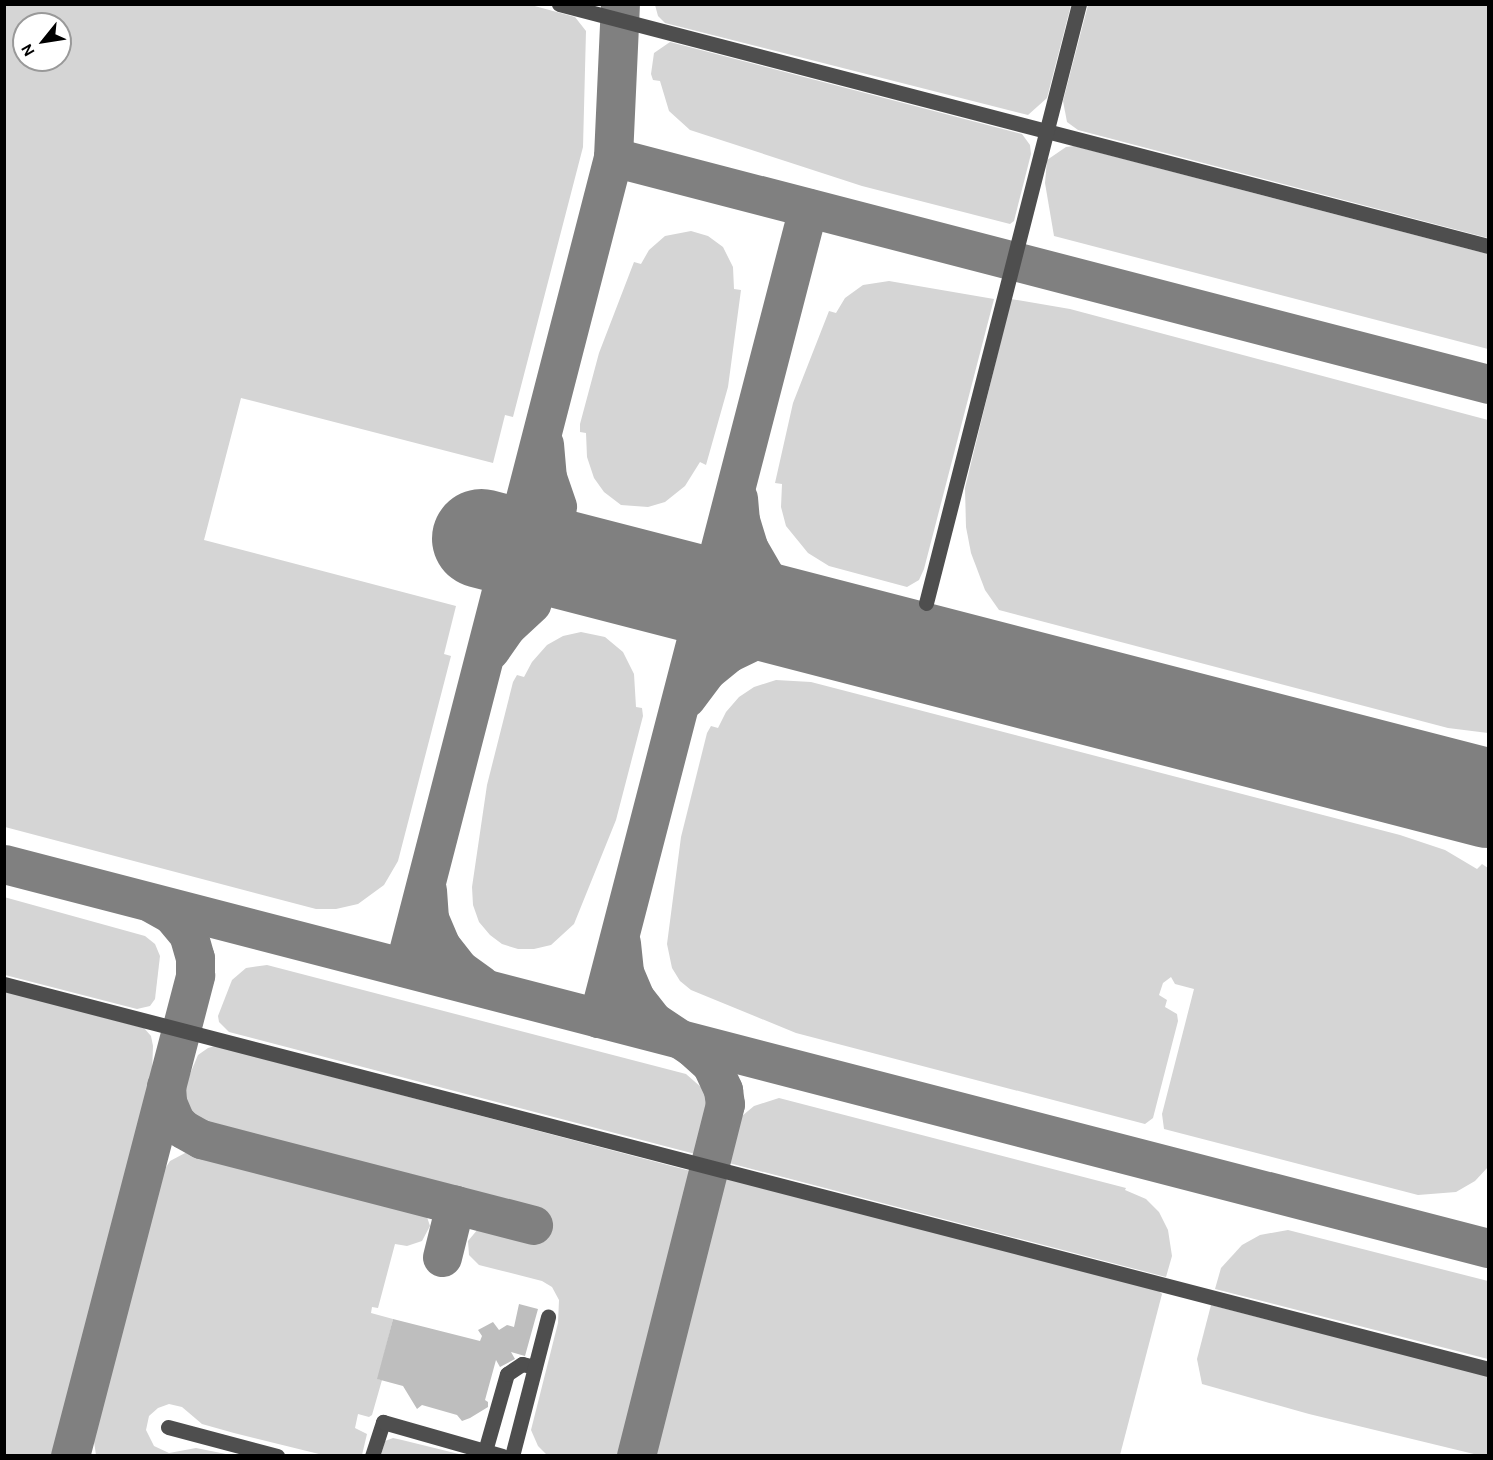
<!DOCTYPE html>
<style>
body{margin:0}
#map{position:relative;width:1493px;height:1460px;overflow:hidden;background:#fff;font-family:Karla,sans-serif}
div>[style]{position:absolute}
.green>*{inset:0;background:#d5d5d5}
.taxiway>*{height:39px;margin:-19.5px;padding:0 19.5px;transform-origin:19.5px;border-radius:19.5px;background:#808080}
.runway>*{height:99px;margin:-49.5px;padding:0 49.5px;transform-origin:49.5px;border-radius:49.5px;background:#808080}
.building>*{inset:0;background:#bebebe}
.minor>*{height:15px;margin:-7.5px;padding:0 7.5px;transform-origin:7.5px;border-radius:7.5px;background:#4e4e4e}
span{translate:-50% -50%;white-space:nowrap;text-align:center;line-height:1.15;-webkit-text-stroke:4.5px #fff;paint-order:stroke}
.frame{position:absolute;inset:0;border:6px solid #000;pointer-events:none}
.north{position:absolute;left:12px;top:12px;width:60px;height:60px;box-sizing:border-box;background:#fff;border:2px solid #999;border-radius:50%;rotate:240deg;font-size:16px;font-weight:700;line-height:24px;text-align:center;color:#000}
.north::after{content:'';display:block;margin:auto;width:21px;height:27px;background:#000;clip-path:polygon(50% 0,100% 100%,50% 72%,0 100%)}
</style>
<div id="map">
<div class="green">
<i style="clip-path:polygon(evenodd,4px 5px,531px 5px,575px 17px,586px 31px,583px 147px,513px 417px,505px 415px,493px 463px,241px 398px,204px 540px,456px 606px,444px 654px,451px 656px,398px 861px,384px 885px,358px 904px,336px 909px,316px 909px,5px 827px,4px 5px,24px 24px,60px 24px,60px 60px,24px 60px,24px 24px)"></i>
<i style="clip-path:polygon(655px 5px,655px 4px,1071px 5px,1047px 98px,1028px 115px,665px 23px,658px 16px)"></i>
<i style="clip-path:polygon(1088px 5px,1488px 5px,1488px 238px,1078px 130px,1067px 122px,1063px 101px)"></i>
<i style="clip-path:polygon(670px 42px,1022px 134px,1030px 145px,1031px 154px,1014px 221px,1010px 224px,862px 186px,690px 130px,669px 111px,660px 81px,653px 80px,651px 74px,654px 53px)"></i>
<i style="clip-path:polygon(1074px 146px,1488px 254px,1488px 349px,1054px 236px,1045px 183px,1047px 160px,1066px 147px)"></i>
<i style="clip-path:polygon(691px 231px,708px 236px,723px 247px,733px 267px,734px 289px,741px 290px,728px 387px,706px 465px,700px 462px,685px 486px,665px 502px,648px 507px,621px 505px,604px 492px,594px 478px,587px 457px,586px 433px,580px 432px,580px 424px,599px 353px,634px 262px,641px 264px,649px 250px,665px 236px)"></i>
<i style="clip-path:polygon(889px 281px,994px 299px,924px 569px,919px 580px,907px 587px,829px 566px,808px 553px,786px 526px,781px 507px,782px 484px,775px 483px,793px 403px,829px 311px,836px 313px,845px 298px,863px 285px)"></i>
<i style="clip-path:polygon(1011px 299px,1070px 309px,1488px 420px,1488px 733px,1448px 728px,999px 610px,985px 590px,971px 553px,966px 527px,965px 488px)"></i>
<i style="clip-path:polygon(581px 632px,605px 637px,623px 652px,634px 674px,636px 707px,642px 708px,643px 716px,616px 820px,574px 924px,551px 945px,534px 949px,518px 949px,502px 944px,490px 935px,479px 922px,473px 905px,472px 887px,487px 785px,513px 682px,517px 675px,524px 677px,532px 662px,547px 645px,563px 636px)"></i>
<i style="clip-path:polygon(776px 680px,811px 682px,1400px 835px,1445px 850px,1477px 869px,1482px 864px,1488px 868px,1488px 1167px,1475px 1181px,1456px 1192px,1418px 1195px,1164px 1129px,1162px 1114px,1194px 989px,1175px 984px,1171px 977px,1163px 983px,1159px 995px,1167px 1000px,1165px 1007px,1177px 1014px,1178px 1021px,1153px 1118px,1145px 1124px,796px 1033px,691px 990px,680px 981px,672px 968px,667px 944px,681px 837px,707px 733px,711px 726px,718px 728px,726px 712px,739px 697px,754px 687px)"></i>
<i style="clip-path:polygon(4px 897px,145px 936px,155px 944px,160px 956px,155px 999px,150px 1006px,137px 1009px,5px 975px)"></i>
<i style="clip-path:polygon(267px 965px,686px 1074px,702px 1088px,711px 1110px,703px 1154px,699px 1155px,229px 1032px,219px 1022px,218px 1016px,232px 980px,246px 968px)"></i>
<i style="clip-path:polygon(4px 991px,144px 1028px,151px 1036px,153px 1046px,152px 1073px,54px 1455px,5px 1455px)"></i>
<i style="clip-path:polygon(215px 1046px,698px 1173px,625px 1455px,547px 1455px,538px 1446px,531px 1430px,558px 1323px,559px 1300px,552px 1287px,542px 1281px,479px 1265px,469px 1255px,468px 1241px,478px 1229px,489px 1225px,535px 1237px,541px 1214px,240px 1136px,200px 1121px,193px 1115px,185px 1102px,185px 1086px,198px 1055px,208px 1048px)"></i>
<i style="clip-path:polygon(779px 1098px,1126px 1188px,1125px 1190px,1146px 1199px,1159px 1212px,1168px 1230px,1172px 1256px,1166px 1277px,729px 1163px,726px 1160px,732px 1134px,742px 1116px,754px 1106px)"></i>
<i style="clip-path:polygon(187px 1152px,234px 1159px,415px 1206px,426px 1214px,430px 1226px,422px 1241px,407px 1246px,395px 1244px,378px 1308px,372px 1307px,371px 1313px,393px 1319px,378px 1379px,382px 1380px,372px 1415px,369px 1417px,358px 1414px,355px 1428px,367px 1434px,362px 1455px,323px 1455px,234px 1433px,202px 1424px,182px 1407px,169px 1404px,158px 1408px,149px 1416px,146px 1430px,154px 1446px,169px 1453px,196px 1448px,231px 1455px,96px 1455px,93px 1435px,161px 1175px,170px 1161px)"></i>
<i style="clip-path:polygon(725px 1178px,1159px 1291px,1162px 1294px,1120px 1455px,649px 1456px,721px 1179px)"></i>
<i style="clip-path:polygon(1288px 1230px,1488px 1281px,1488px 1359px,1215px 1289px,1221px 1268px,1242px 1245px,1260px 1235px)"></i>
<i style="clip-path:polygon(1211px 1305px,1488px 1376px,1488px 1455px,1478px 1455px,1309px 1414px,1202px 1384px,1197px 1359px)"></i>
<i style="clip-path:polygon(393px 1438px,402px 1440px,463px 1455px,381px 1455px,385px 1441px)"></i>
</div>
<div class="taxiway">
<i style="left:613px;top:157px;width:904px;rotate:14.54deg"></i>
<i style="left:544px;top:444px;width:33px;rotate:85deg"></i>
<i style="left:547px;top:477px;width:31px;rotate:71deg"></i>
<i style="left:738px;top:498px;width:22px;rotate:85deg"></i>
<i style="left:740px;top:520px;width:28px;rotate:73deg"></i>
<i style="left:748px;top:547px;width:39px;rotate:60deg"></i>
<i style="left:768px;top:581px;width:44px;rotate:43.2deg"></i>
<i style="left:800px;top:611px;width:41px;rotate:22.8deg"></i>
<i style="left:490px;top:650px;width:28px;rotate:-55deg"></i>
<i style="left:506px;top:627px;width:35px;rotate:-43deg"></i>
<i style="left:686px;top:698px;width:34px;rotate:-53deg"></i>
<i style="left:706px;top:671px;width:28px;rotate:-39deg"></i>
<i style="left:728px;top:653px;width:37px;rotate:-26deg"></i>
<i style="left:761px;top:637px;width:32px;rotate:-13deg"></i>
<i style="left:792px;top:630px;width:40px;rotate:2.9deg"></i>
<i style="left:832px;top:632px;width:138px;rotate:14.6deg"></i>
<i style="left:4px;top:864px;width:1533px;rotate:14.51deg"></i>
<i style="left:427px;top:890px;width:28px;rotate:86deg"></i>
<i style="left:429px;top:918px;width:30px;rotate:67deg"></i>
<i style="left:441px;top:946px;width:29px;rotate:52deg"></i>
<i style="left:459px;top:969px;width:27px;rotate:36deg"></i>
<i style="left:621px;top:943px;width:29px;rotate:84deg"></i>
<i style="left:624px;top:972px;width:28px;rotate:67deg"></i>
<i style="left:635px;top:998px;width:29px;rotate:52deg"></i>
<i style="left:653px;top:1021px;width:47px;rotate:33.7deg"></i>
<i style="left:692px;top:1047px;width:25px;rotate:42deg"></i>
<i style="left:711px;top:1064px;width:29px;rotate:65deg"></i>
<i style="left:723px;top:1090px;width:14px;rotate:82deg"></i>
<i style="left:725px;top:1104px;width:363px;rotate:104.2deg"></i>
<i style="left:404px;top:967px;width:837px;rotate:-75.53deg"></i>
<i style="left:613px;top:157px;width:153px;rotate:-87.4deg"></i>
<i style="left:598px;top:1018px;width:837px;rotate:-75.47deg"></i>
<i style="left:166px;top:1086px;width:16px;rotate:86deg"></i>
<i style="left:167px;top:1102px;width:21px;rotate:67deg"></i>
<i style="left:175px;top:1121px;width:11px;rotate:45deg"></i>
<i style="left:183px;top:1129px;width:21px;rotate:29deg"></i>
<i style="left:201px;top:1139px;width:343px;rotate:14.5deg"></i>
<i style="left:442px;top:1257px;width:54px;rotate:-76deg"></i>
<i style="left:70px;top:1456px;width:497px;rotate:-75.4deg"></i>
<i style="left:195px;top:975px;width:17px;rotate:-90deg"></i>
<i style="left:195px;top:958px;width:25px;rotate:-106deg"></i>
<i style="left:188px;top:934px;width:26px;rotate:-130deg"></i>
<i style="left:171px;top:914px;width:21px;rotate:-151deg"></i>
</div>
<div class="runway">
<i style="left:481px;top:538px;width:1040px;rotate:14.48deg"></i>
</div>
<div class="building">
<i style="clip-path:polygon(519px 1304px,538px 1309px,525px 1356px,511px 1352px,515px 1359px,500px 1367px,496px 1360px,485px 1400px,488px 1402px,488px 1407px,470px 1418px,462px 1421px,457px 1415px,422px 1405px,417px 1409px,403px 1386px,377px 1379px,393px 1319px,480px 1341px,482px 1336px,478px 1330px,493px 1322px,499px 1330px,507px 1325px,514px 1327px)"></i>
</div>
<div class="minor">
<i style="left:559px;top:4px;width:960px;rotate:14.6deg"></i>
<i style="left:926px;top:603px;width:618px;rotate:-75.67deg"></i>
<i style="left:4px;top:984px;width:1533px;rotate:14.54deg"></i>
<i style="left:168px;top:1427px;width:113px;rotate:14.9deg"></i>
<i style="left:485px;top:1451px;width:80px;rotate:-74.1deg"></i>
<i style="left:507px;top:1374px;width:18px;rotate:-34deg"></i>
<i style="left:522px;top:1364px;width:13px;rotate:13deg"></i>
<i style="left:372px;top:1456px;width:36px;rotate:-72deg"></i>
<i style="left:383px;top:1422px;width:124px;rotate:15.9deg"></i>
<i style="left:512px;top:1456px;width:144px;rotate:-75.5deg"></i>
</div>
<div class="frame"></div>
<div class="north">N</div>
</div>
